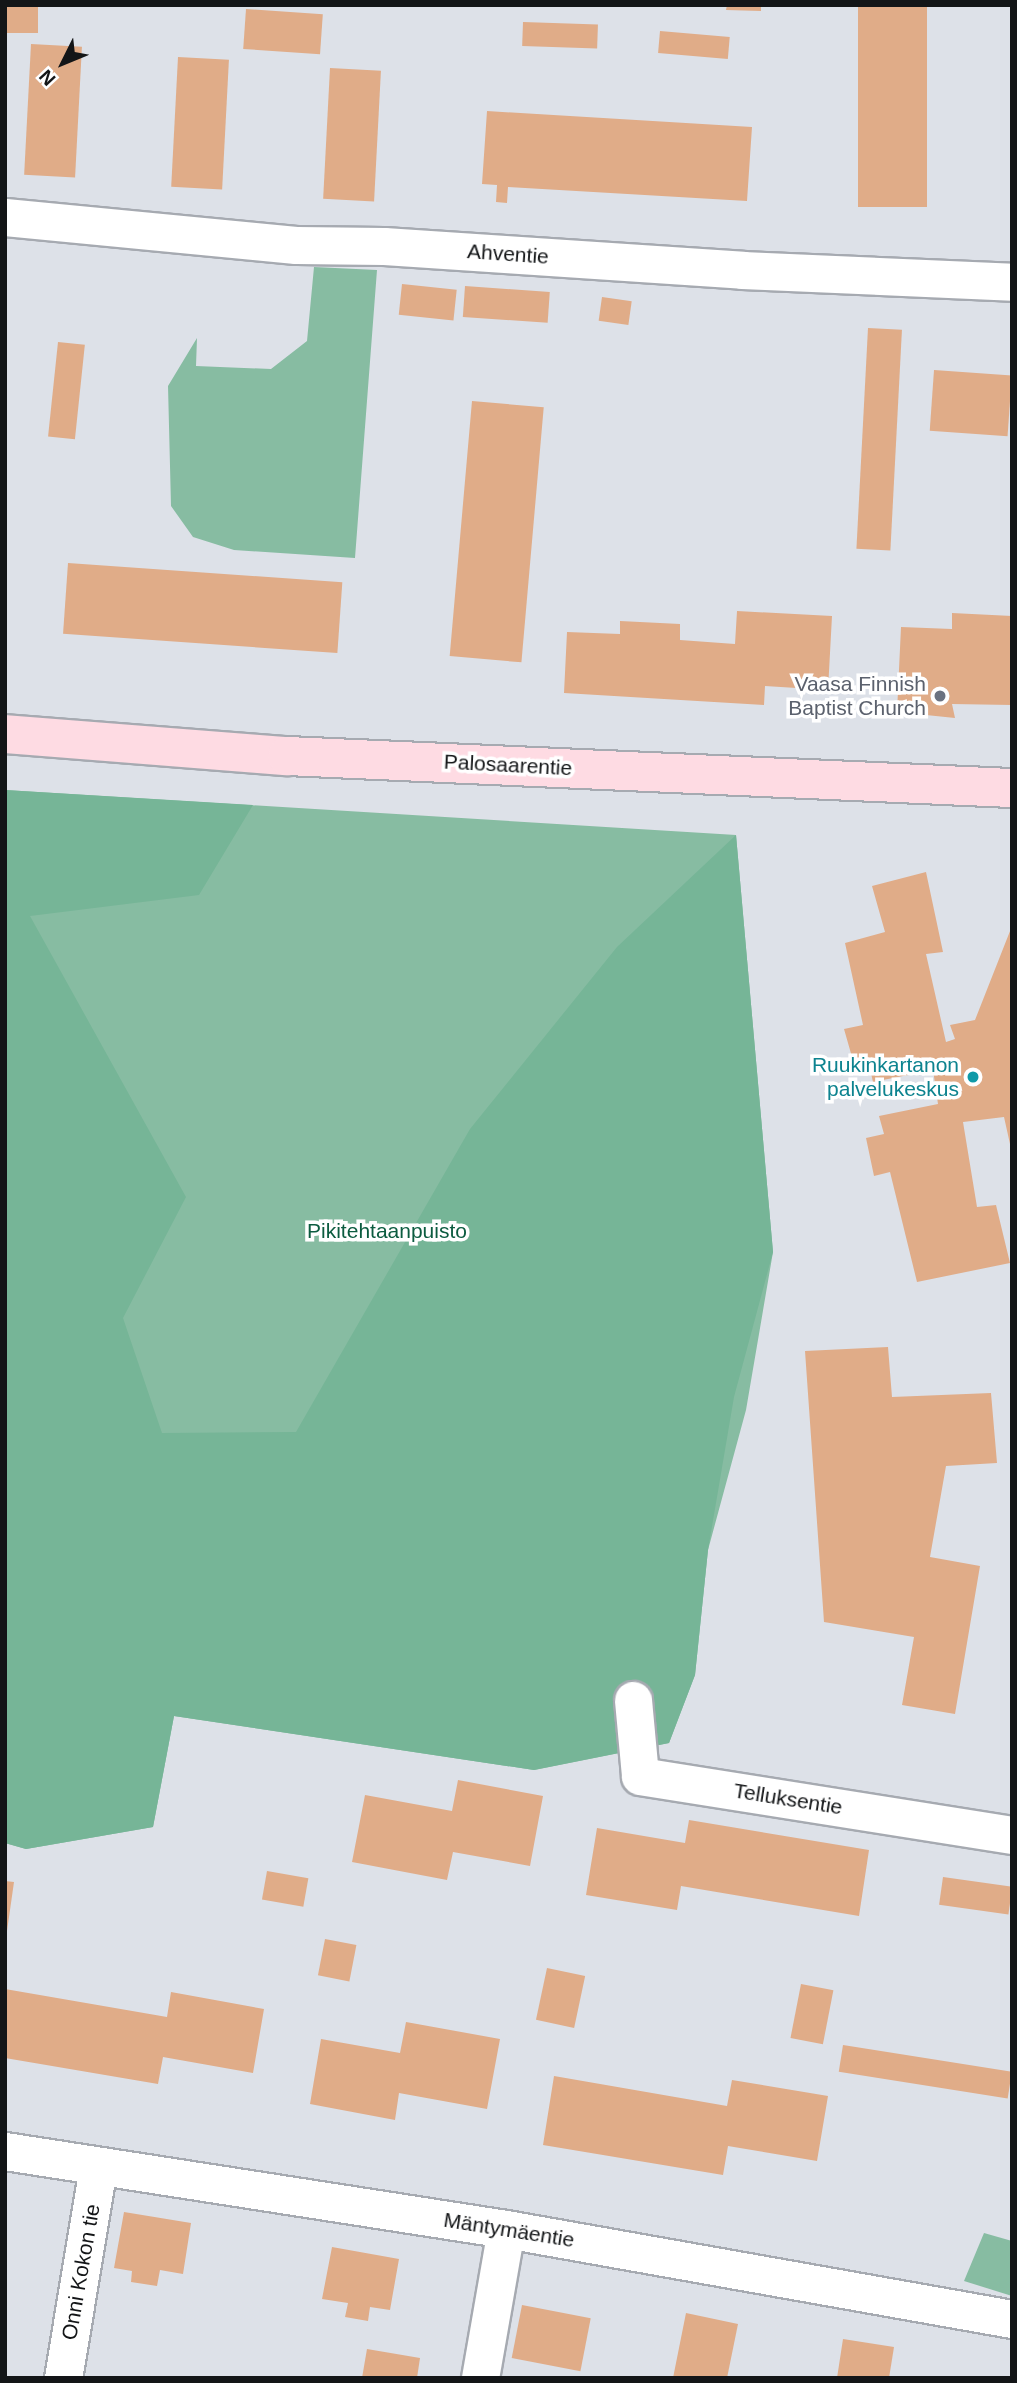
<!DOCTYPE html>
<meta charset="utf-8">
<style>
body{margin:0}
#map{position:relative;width:1017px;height:2383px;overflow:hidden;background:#dde1e8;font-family:Helvetica,sans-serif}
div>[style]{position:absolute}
.green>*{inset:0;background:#87bca2}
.forest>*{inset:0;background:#76b597}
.building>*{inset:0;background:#e0ac88;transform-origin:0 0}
.roads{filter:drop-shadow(2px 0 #a6aab1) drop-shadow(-2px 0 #a6aab1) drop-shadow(0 2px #a6aab1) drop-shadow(0 -2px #a6aab1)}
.street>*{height:37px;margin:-18.5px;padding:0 18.5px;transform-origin:18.5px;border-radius:18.5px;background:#fff}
.secondary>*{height:38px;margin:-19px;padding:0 19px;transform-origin:19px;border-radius:19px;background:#fedbe3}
.dots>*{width:19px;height:19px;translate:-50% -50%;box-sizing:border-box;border:4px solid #fff;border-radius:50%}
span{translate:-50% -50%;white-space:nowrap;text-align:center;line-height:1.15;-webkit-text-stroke:7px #fff;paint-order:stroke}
.street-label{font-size:21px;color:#131517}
.worship-label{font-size:21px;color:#5b616d}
.right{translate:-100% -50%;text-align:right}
.culture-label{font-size:21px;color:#0d838f}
.park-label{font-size:21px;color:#0c5c40}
.frame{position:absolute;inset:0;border:7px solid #131517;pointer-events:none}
.north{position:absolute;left:28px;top:28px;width:70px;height:70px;-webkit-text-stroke:5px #fff;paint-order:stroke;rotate:227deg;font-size:19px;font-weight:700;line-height:28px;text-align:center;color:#131517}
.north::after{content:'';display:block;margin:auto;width:24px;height:32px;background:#131517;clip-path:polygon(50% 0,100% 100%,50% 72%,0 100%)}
</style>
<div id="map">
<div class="green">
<i style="clip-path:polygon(314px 267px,377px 270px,355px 558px,234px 550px,193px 537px,171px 506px,168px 386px,197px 338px,196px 366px,271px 369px,307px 341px)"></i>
<i style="clip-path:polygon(5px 790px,736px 835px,773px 1252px,746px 1410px,708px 1550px,695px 1675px,669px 1743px,534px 1770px,174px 1716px,153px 1827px,26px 1849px,5px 1843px)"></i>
<i style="clip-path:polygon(984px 2233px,1012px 2241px,1012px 2296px,964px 2281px)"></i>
</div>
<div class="forest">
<i style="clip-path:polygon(5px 790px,253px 805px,199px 895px,30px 916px,186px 1197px,123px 1318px,162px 1433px,296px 1432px,470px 1129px,617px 947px,736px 835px,773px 1252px,734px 1397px,708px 1550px,695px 1675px,669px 1743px,534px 1770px,174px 1716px,153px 1827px,26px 1849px,5px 1843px)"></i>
</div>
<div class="building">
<i style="left:5px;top:5px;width:33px;height:28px"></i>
<i style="clip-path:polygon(727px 5px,761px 5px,761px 11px,726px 10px)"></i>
<i style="left:858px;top:5px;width:69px;height:202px"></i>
<i style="left:246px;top:9px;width:77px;height:40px;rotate:4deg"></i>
<i style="left:523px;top:22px;width:75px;height:24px;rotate:2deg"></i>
<i style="left:660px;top:31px;width:70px;height:22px;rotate:5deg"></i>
<i style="left:31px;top:44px;width:51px;height:131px;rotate:3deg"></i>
<i style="left:178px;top:57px;width:51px;height:130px;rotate:3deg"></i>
<i style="left:330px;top:68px;width:51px;height:131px;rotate:3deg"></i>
<i style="clip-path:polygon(487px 111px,752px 127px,747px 201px,508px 187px,507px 203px,496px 202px,497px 185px,482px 184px)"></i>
<i style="left:402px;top:284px;width:55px;height:31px;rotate:6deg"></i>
<i style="left:465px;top:286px;width:85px;height:31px;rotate:4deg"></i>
<i style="left:602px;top:297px;width:30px;height:24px;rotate:8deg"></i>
<i style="left:868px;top:328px;width:34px;height:221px;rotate:3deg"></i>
<i style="left:58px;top:342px;width:27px;height:95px;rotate:6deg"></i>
<i style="left:934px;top:370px;width:78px;height:61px;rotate:4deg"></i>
<i style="left:472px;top:401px;width:72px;height:256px;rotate:5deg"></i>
<i style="left:68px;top:563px;width:275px;height:71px;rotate:4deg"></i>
<i style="clip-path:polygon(737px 611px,832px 616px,828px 690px,765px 686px,764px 705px,564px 693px,567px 632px,620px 634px,620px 621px,680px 624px,680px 640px,735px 644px)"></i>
<i style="clip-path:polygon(952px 613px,1012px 616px,1012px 705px,952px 704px,955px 718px,897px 712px,901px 627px,952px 629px)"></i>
<i style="clip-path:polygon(926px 872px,943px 952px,926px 954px,946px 1042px,955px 1039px,950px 1025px,975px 1020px,1012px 926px,1012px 1153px,1004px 1117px,963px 1122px,977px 1207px,996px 1205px,1010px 1263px,917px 1282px,890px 1172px,874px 1176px,866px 1138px,884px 1134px,879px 1116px,938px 1104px,933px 1070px,873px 1082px,870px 1069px,856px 1071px,844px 1029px,863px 1025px,845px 943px,885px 932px,872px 886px)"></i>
<i style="clip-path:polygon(888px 1347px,892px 1397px,991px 1393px,997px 1463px,946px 1466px,930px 1557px,980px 1566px,955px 1714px,902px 1705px,914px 1637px,824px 1622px,805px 1351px)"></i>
<i style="clip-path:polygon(458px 1780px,543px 1796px,530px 1866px,453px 1852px,447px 1880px,352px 1862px,365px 1795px,452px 1811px)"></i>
<i style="clip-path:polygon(689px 1820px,869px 1850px,859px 1916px,681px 1886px,677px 1910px,586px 1895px,597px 1828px,685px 1843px)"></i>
<i style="left:267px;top:1871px;width:42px;height:29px;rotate:10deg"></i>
<i style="left:943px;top:1877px;width:70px;height:28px;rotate:8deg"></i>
<i style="clip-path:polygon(5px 1881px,14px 1882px,7px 1931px,5px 1930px)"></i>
<i style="left:325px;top:1939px;width:32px;height:37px;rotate:11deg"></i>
<i style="left:547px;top:1968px;width:39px;height:53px;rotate:12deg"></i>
<i style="left:801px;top:1984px;width:33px;height:55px;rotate:11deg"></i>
<i style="clip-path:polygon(5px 1989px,167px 2017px,171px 1992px,264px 2009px,253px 2073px,163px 2057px,158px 2084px,5px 2058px)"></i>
<i style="clip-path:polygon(406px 2022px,500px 2039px,487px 2109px,399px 2093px,395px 2120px,310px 2104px,321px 2039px,400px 2053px)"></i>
<i style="left:843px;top:2045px;width:171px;height:27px;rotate:9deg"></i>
<i style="clip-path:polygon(554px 2076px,727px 2106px,732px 2080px,828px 2096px,817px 2161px,728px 2146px,723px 2175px,543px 2145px)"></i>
<i style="clip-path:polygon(124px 2212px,191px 2223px,183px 2274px,160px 2270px,157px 2286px,131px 2282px,132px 2271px,114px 2268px)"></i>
<i style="clip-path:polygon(332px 2247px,399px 2259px,390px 2310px,370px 2307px,368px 2321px,345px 2317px,348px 2303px,322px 2299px)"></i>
<i style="left:522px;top:2305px;width:70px;height:54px;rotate:11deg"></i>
<i style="clip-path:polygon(686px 2313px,738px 2324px,727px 2378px,673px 2378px)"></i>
<i style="clip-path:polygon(843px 2339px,894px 2347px,889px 2378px,837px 2378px)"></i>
<i style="clip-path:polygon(367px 2349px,420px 2358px,417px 2378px,362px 2378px)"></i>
</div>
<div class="roads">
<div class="street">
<i style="left:5px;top:217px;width:292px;rotate:5.5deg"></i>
<i style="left:296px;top:245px;width:88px;rotate:0.7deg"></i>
<i style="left:384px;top:246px;width:359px;rotate:3.8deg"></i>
<i style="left:742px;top:270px;width:270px;rotate:2.5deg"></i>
<i style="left:633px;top:1700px;width:76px;rotate:84.7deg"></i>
<i style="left:640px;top:1776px;width:377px;rotate:9deg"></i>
<i style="left:5px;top:2151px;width:507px;rotate:8.85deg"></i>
<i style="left:506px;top:2229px;width:514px;rotate:10.09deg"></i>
<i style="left:63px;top:2378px;width:214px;rotate:-80.6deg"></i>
<i style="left:480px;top:2378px;width:151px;rotate:-80.1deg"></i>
</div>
<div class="secondary">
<i style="left:5px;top:734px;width:283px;rotate:4.5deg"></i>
<i style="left:287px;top:756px;width:726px;rotate:2.53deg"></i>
</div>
</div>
<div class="dots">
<i style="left:940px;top:696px;background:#6b7280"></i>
<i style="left:973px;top:1077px;background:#0f9aa8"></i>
</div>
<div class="street-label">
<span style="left:508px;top:254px;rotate:4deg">Ahventie</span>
<span style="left:508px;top:765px;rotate:3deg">Palosaarentie</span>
<span style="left:788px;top:1799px;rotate:9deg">Telluksentie</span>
<span style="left:509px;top:2230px;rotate:9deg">Mäntymäentie</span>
<span style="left:81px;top:2272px;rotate:-80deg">Onni Kokon tie</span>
</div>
<div class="worship-label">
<span class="right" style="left:926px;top:696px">Vaasa Finnish<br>Baptist Church</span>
</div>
<div class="culture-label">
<span class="right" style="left:959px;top:1077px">Ruukinkartanon<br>palvelukeskus</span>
</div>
<div class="park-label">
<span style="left:387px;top:1231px">Pikitehtaanpuisto</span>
</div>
<div class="frame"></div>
<div class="north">N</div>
</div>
